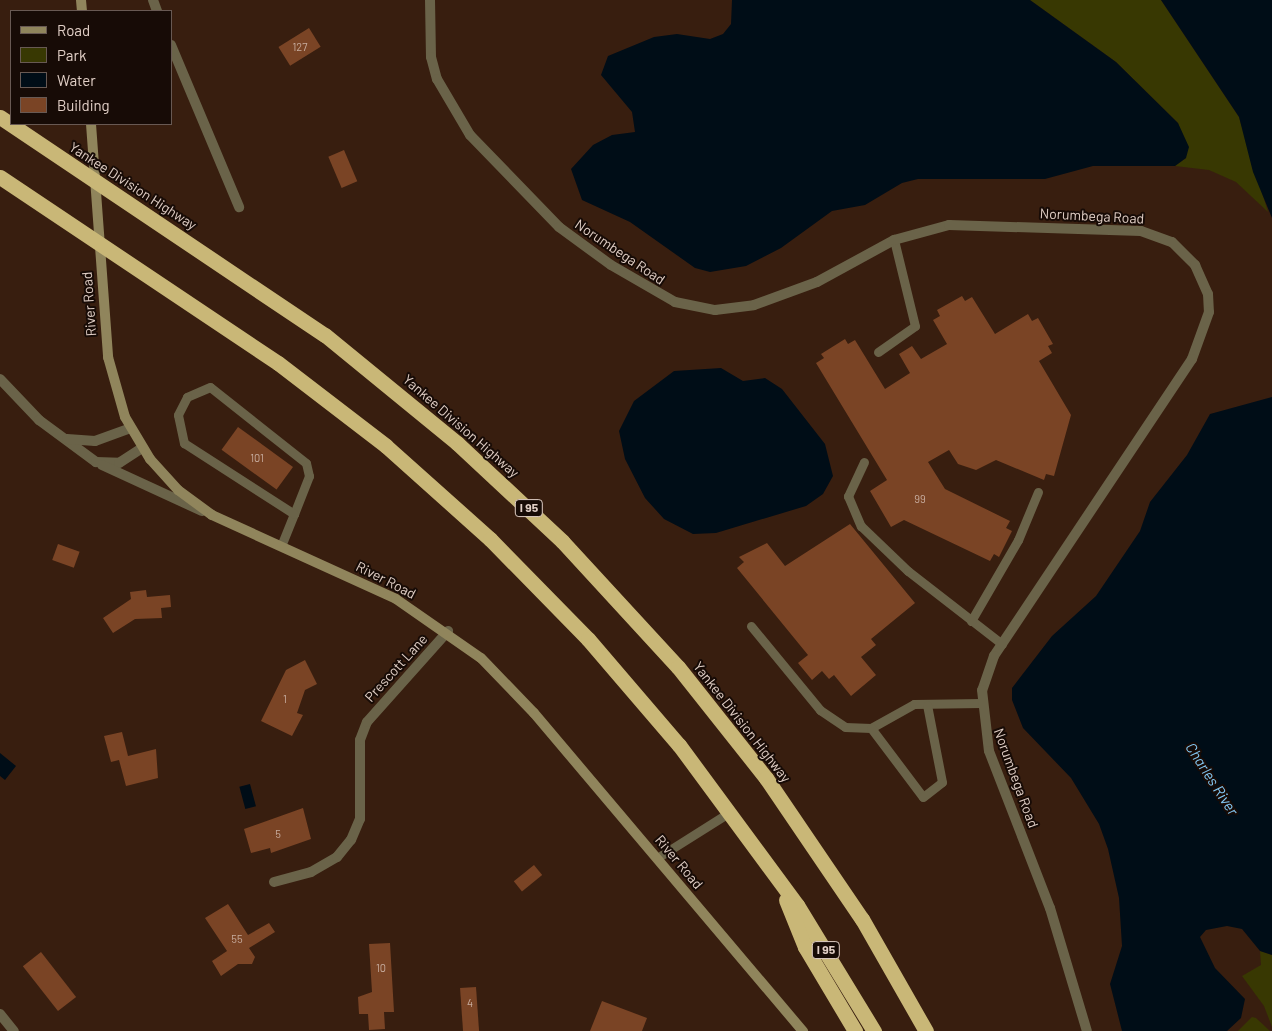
<!DOCTYPE html>
<style>
body{margin:0}
#map{position:relative;width:1272px;height:1031px;overflow:hidden;background:#381e0f;font-family:Barlow,sans-serif}
div>[style]{position:absolute}
.green>*{inset:0;background:#383802}
.water>*{inset:0;background:#000d17;transform-origin:0 0}
.building>*{inset:0;background:#7a4425;transform-origin:0 0}
.service>*{height:9px;margin:-4.5px;padding:0 4.5px;transform-origin:4.5px;border-radius:4.5px;background:#6a6349}
.minor>*{height:10px;margin:-5px;padding:0 5px;transform-origin:5px;border-radius:5px;background:#6a6349}
.tertiary>*{height:10px;margin:-5px;padding:0 5px;transform-origin:5px;border-radius:5px;background:#6a6349}
.secondary>*{height:10px;margin:-5px;padding:0 5px;transform-origin:5px;border-radius:5px;background:#90855c}
.motorway>*{height:15px;margin:-7.5px;padding:0 7.5px;transform-origin:7.5px;border-radius:7.5px;background:#c9b777}
span{translate:-50% -50%;white-space:nowrap;text-align:center;line-height:1.15;-webkit-text-stroke:4px #170b06;paint-order:stroke}
.number-label{font-size:11px;color:#c7ac9e}
.number-label span{-webkit-text-stroke-width:0}
.shield-label span{padding:1px 4px;background:#170b06;border:1px solid;border-radius:4px;-webkit-text-stroke-width:0}
.shield-label{font-size:12px;color:#e1cfc6;font-weight:700}
.street-label{font-size:14px;color:#e1cfc6}
.water-label{font-size:15px;color:#83c8f4;font-style:italic}
.legend{position:absolute;left:10px;top:10px;width:162px;height:115px;box-sizing:border-box;background:#170b06;border:1px solid #685953;margin:0;padding:6px 9px;list-style:none;font-size:15px;color:#e1cfc6}
.legend li{display:flex;align-items:center;gap:10px;height:25px}
.legend b{width:25px;border:1px solid #685953}
</style>
<div id="map">
<div class="green">
<i style="clip-path:polygon(1030px 0,1161px 0,1239px 117px,1268px 212px,1236px 182px,1209px 170px,1175px 166px,1186px 158px,1178px 123px,1116px 62px)"></i>
<i style="clip-path:polygon(1260px 951px,1272px 955px,1272px 1027px,1264px 1006px,1242px 976px,1261px 965px)"></i>
<i style="clip-path:polygon(1252px 1017px,1256px 1018px,1270px 1031px,1238px 1031px)"></i>
</div>
<div class="water">
<i style="clip-path:polygon(732px 0,1030px 0,1116px 62px,1178px 123px,1189px 147px,1186px 158px,1175px 166px,1093px 166px,1045px 179px,918px 179px,902px 183px,865px 205px,832px 211px,781px 248px,746px 266px,710px 272px,695px 268px,630px 222px,582px 200px,571px 169px,593px 145px,612px 135px,635px 132px,632px 112px,601px 75px,608px 56px,654px 37px,677px 34px,710px 39px,723px 34px,731px 24px)"></i>
<i style="clip-path:polygon(1161px 0,1272px 0,1272px 218px,1253px 172px,1239px 117px)"></i>
<i style="clip-path:polygon(721px 368px,743px 381px,765px 378px,782px 389px,825px 444px,833px 476px,823px 494px,806px 506px,716px 533px,693px 534px,664px 519px,645px 498px,625px 459px,619px 431px,634px 401px,674px 371px)"></i>
<i style="clip-path:polygon(1272px 397px,1272px 955px,1260px 951px,1242px 929px,1227px 926px,1206px 930px,1200px 937px,1215px 968px,1245px 999px,1241px 1018px,1227px 1031px,1122px 1031px,1110px 984px,1122px 946px,1119px 898px,1108px 849px,1099px 824px,1071px 778px,1023px 728px,1012px 700px,1012px 688px,1052px 636px,1096px 596px,1140px 531px,1150px 502px,1187px 455px,1210px 414px)"></i>
<i style="clip-path:polygon(0 753px,16px 766px,5px 780px,0 776px)"></i>
<i style="left:250px;top:784px;width:23px;height:11px;rotate:75deg"></i>
</div>
<div class="building">
<i style="left:309px;top:28px;width:22px;height:36px;rotate:58deg"></i>
<i style="left:344px;top:150px;width:34px;height:17px;rotate:67deg"></i>
<i style="clip-path:polygon(962px 296px,965px 301px,972px 297px,995px 334px,1028px 314px,1032px 321px,1038px 318px,1053px 344px,1048px 346px,1052px 353px,1039px 361px,1071px 415px,1054px 476px,1046px 474px,1044px 480px,996px 460px,976px 470px,958px 464px,949px 450px,928px 462px,945px 489px,1010px 521px,1006px 528px,1012px 531px,999px 557px,994px 554px,990px 561px,904px 520px,891px 527px,870px 491px,887px 480px,816px 363px,824px 358px,821px 354px,845px 339px,848px 344px,855px 340px,885px 389px,910px 373px,899px 354px,912px 346px,921px 359px,947px 344px,933px 320px,940px 316px,937px 310px)"></i>
<i style="left:238px;top:427px;width:68px;height:28px;rotate:36deg"></i>
<i style="clip-path:polygon(850px 524px,915px 603px,871px 639px,876px 645px,861px 657px,876px 675px,851px 696px,834px 675px,829px 679px,822px 671px,812px 680px,798px 663px,808px 655px,737px 568px,744px 562px,739px 557px,767px 543px,785px 566px)"></i>
<i style="left:58px;top:544px;width:23px;height:17px;rotate:20deg"></i>
<i style="clip-path:polygon(146px 590px,147px 597px,170px 595px,171px 607px,161px 608px,162px 618px,135px 619px,113px 633px,103px 618px,131px 599px,130px 592px)"></i>
<i style="clip-path:polygon(305px 660px,317px 684px,305px 690px,297px 713px,303px 715px,292px 736px,261px 721px,286px 670px)"></i>
<i style="clip-path:polygon(122px 732px,128px 756px,156px 749px,158px 778px,126px 786px,119px 760px,111px 762px,104px 736px)"></i>
<i style="clip-path:polygon(303px 808px,311px 839px,271px 853px,270px 848px,251px 853px,244px 829px)"></i>
<i style="left:534px;top:865px;width:13px;height:26px;rotate:51deg"></i>
<i style="clip-path:polygon(228px 904px,248px 935px,269px 923px,275px 932px,249px 948px,255px 957px,252px 964px,238px 964px,221px 976px,212px 961px,227px 951px,205px 918px)"></i>
<i style="clip-path:polygon(390px 943px,394px 1012px,384px 1012px,385px 1029px,369px 1030px,368px 1014px,359px 1014px,358px 997px,372px 992px,369px 944px)"></i>
<i style="left:41px;top:952px;width:57px;height:23px;rotate:52deg"></i>
<i style="left:476px;top:987px;width:44px;height:16px;rotate:86deg"></i>
<i style="clip-path:polygon(602px 1001px,647px 1018px,642px 1031px,590px 1031px)"></i>
</div>
<div class="service">
<i style="left:878px;top:352px;width:45px;rotate:-35.1deg"></i>
<i style="left:915px;top:326px;width:89px;rotate:-103.7deg"></i>
<i style="left:864px;top:462px;width:38px;rotate:115deg"></i>
<i style="left:848px;top:496px;width:33px;rotate:67deg"></i>
<i style="left:861px;top:526px;width:65px;rotate:43.8deg"></i>
<i style="left:908px;top:571px;width:119px;rotate:37.8deg"></i>
<i style="left:281px;top:546px;width:35px;rotate:-68deg"></i>
<i style="left:294px;top:514px;width:41px;rotate:-68.5deg"></i>
<i style="left:309px;top:476px;width:13px;rotate:-103deg"></i>
<i style="left:306px;top:463px;width:122px;rotate:-141.6deg"></i>
<i style="left:210px;top:387px;width:25px;rotate:157deg"></i>
<i style="left:187px;top:397px;width:20px;rotate:117deg"></i>
<i style="left:178px;top:415px;width:29px;rotate:78deg"></i>
<i style="left:184px;top:443px;width:131px;rotate:32.8deg"></i>
<i style="left:971px;top:621px;width:94px;rotate:-59.9deg"></i>
<i style="left:1018px;top:540px;width:52px;rotate:-67.4deg"></i>
<i style="left:751px;top:626px;width:109px;rotate:50.6deg"></i>
<i style="left:820px;top:710px;width:30px;rotate:34deg"></i>
<i style="left:845px;top:727px;width:26px;rotate:2deg"></i>
<i style="left:871px;top:728px;width:49px;rotate:-29.2deg"></i>
<i style="left:914px;top:704px;width:67px;rotate:-0.9deg"></i>
<i style="left:871px;top:728px;width:86px;rotate:53deg"></i>
<i style="left:923px;top:797px;width:24px;rotate:-38deg"></i>
<i style="left:942px;top:782px;width:78px;rotate:-101deg"></i>
<i style="left:657px;top:858px;width:86px;rotate:-32.2deg"></i>
</div>
<div class="minor">
<i style="left:153px;top:0;width:12px;rotate:70deg"></i>
<i style="left:430px;top:0;width:57px;rotate:89deg"></i>
<i style="left:431px;top:57px;width:23px;rotate:75deg"></i>
<i style="left:437px;top:79px;width:65px;rotate:59.5deg"></i>
<i style="left:470px;top:135px;width:128px;rotate:45.9deg"></i>
<i style="left:559px;top:227px;width:64px;rotate:36.2deg"></i>
<i style="left:611px;top:265px;width:74px;rotate:30deg"></i>
<i style="left:675px;top:302px;width:41px;rotate:11.3deg"></i>
<i style="left:715px;top:310px;width:39px;rotate:-7deg"></i>
<i style="left:754px;top:305px;width:67px;rotate:-20.1deg"></i>
<i style="left:817px;top:282px;width:88px;rotate:-28.6deg"></i>
<i style="left:894px;top:240px;width:57px;rotate:-15.3deg"></i>
<i style="left:949px;top:225px;width:192px;rotate:1.8deg"></i>
<i style="left:1141px;top:231px;width:33px;rotate:20deg"></i>
<i style="left:1172px;top:242px;width:33px;rotate:45deg"></i>
<i style="left:1195px;top:265px;width:32px;rotate:66deg"></i>
<i style="left:1208px;top:294px;width:18px;rotate:87deg"></i>
<i style="left:1209px;top:312px;width:50px;rotate:109.9deg"></i>
<i style="left:1192px;top:359px;width:357px;rotate:123.7deg"></i>
<i style="left:994px;top:656px;width:36px;rotate:109deg"></i>
<i style="left:982px;top:690px;width:61px;rotate:83.5deg"></i>
<i style="left:989px;top:751px;width:168px;rotate:68.8deg"></i>
<i style="left:1050px;top:908px;width:128px;rotate:73.3deg"></i>
<i style="left:171px;top:45px;width:176px;rotate:67.2deg"></i>
<i style="left:274px;top:882px;width:38px;rotate:-15deg"></i>
<i style="left:311px;top:872px;width:30px;rotate:-30deg"></i>
<i style="left:337px;top:857px;width:22px;rotate:-51deg"></i>
<i style="left:351px;top:840px;width:23px;rotate:-67deg"></i>
<i style="left:360px;top:819px;width:79px;rotate:-90deg"></i>
<i style="left:360px;top:740px;width:19px;rotate:-69deg"></i>
<i style="left:367px;top:722px;width:122px;rotate:-48.3deg"></i>
<i style="left:0;top:1014px;width:22px;rotate:51deg"></i>
</div>
<div class="tertiary">
<i style="left:0;top:379px;width:57px;rotate:46.4deg"></i>
<i style="left:39px;top:420px;width:71px;rotate:36.4deg"></i>
<i style="left:96px;top:462px;width:23px;rotate:2deg"></i>
<i style="left:119px;top:463px;width:27px;rotate:-33deg"></i>
<i style="left:67px;top:439px;width:28px;rotate:4deg"></i>
<i style="left:95px;top:441px;width:37px;rotate:-20deg"></i>
<i style="left:102px;top:465px;width:110px;rotate:24.7deg"></i>
</div>
<div class="secondary">
<i style="left:81px;top:0;width:11px;rotate:85deg"></i>
<i style="left:91px;top:124px;width:234px;rotate:85.8deg"></i>
<i style="left:108px;top:357px;width:62px;rotate:74.2deg"></i>
<i style="left:125px;top:417px;width:49px;rotate:59.2deg"></i>
<i style="left:150px;top:459px;width:42px;rotate:47.9deg"></i>
<i style="left:178px;top:490px;width:42px;rotate:36.3deg"></i>
<i style="left:212px;top:515px;width:202px;rotate:24.5deg"></i>
<i style="left:396px;top:599px;width:103px;rotate:34.8deg"></i>
<i style="left:481px;top:658px;width:76px;rotate:46.1deg"></i>
<i style="left:534px;top:713px;width:417px;rotate:49.8deg"></i>
</div>
<div class="motorway">
<i style="left:0;top:117px;width:391px;rotate:33.9deg"></i>
<i style="left:325px;top:335px;width:171px;rotate:39.3deg"></i>
<i style="left:457px;top:443px;width:144px;rotate:43deg"></i>
<i style="left:562px;top:541px;width:171px;rotate:47.4deg"></i>
<i style="left:678px;top:667px;width:142px;rotate:51.6deg"></i>
<i style="left:766px;top:778px;width:171px;rotate:55.8deg"></i>
<i style="left:862px;top:919px;width:129px;rotate:60.3deg"></i>
<i style="left:0;top:177px;width:334px;rotate:33.8deg"></i>
<i style="left:278px;top:363px;width:136px;rotate:37.5deg"></i>
<i style="left:386px;top:446px;width:140px;rotate:41.8deg"></i>
<i style="left:490px;top:539px;width:140px;rotate:45.6deg"></i>
<i style="left:588px;top:639px;width:140px;rotate:49.4deg"></i>
<i style="left:679px;top:745px;width:199px;rotate:53.6deg"></i>
<i style="left:797px;top:905px;width:148px;rotate:58.6deg"></i>
<i style="left:786px;top:900px;width:51px;rotate:68deg"></i>
<i style="left:805px;top:947px;width:98px;rotate:59.2deg"></i>
</div>
<div class="number-label">
<span style="left:300px;top:47px">127</span>
<span style="left:257px;top:458px">101</span>
<span style="left:920px;top:499px">99</span>
<span style="left:285px;top:699px">1</span>
<span style="left:278px;top:834px">5</span>
<span style="left:237px;top:939px">55</span>
<span style="left:381px;top:968px">10</span>
<span style="left:470px;top:1003px">4</span>
</div>
<div class="shield-label">
<span style="left:529px;top:508px">I 95</span>
<span style="left:826px;top:950px">I 95</span>
</div>
<div class="street-label">
<span style="left:133px;top:186px;rotate:33deg">Yankee Division Highway</span>
<span style="left:1092px;top:216px;rotate:3deg">Norumbega Road</span>
<span style="left:620px;top:252px;rotate:34deg">Norumbega Road</span>
<span style="left:89px;top:304px;rotate:-94deg">River Road</span>
<span style="left:461px;top:426px;rotate:41deg">Yankee Division Highway</span>
<span style="left:386px;top:580px;rotate:27deg">River Road</span>
<span style="left:396px;top:668px;rotate:-48deg">Prescott Lane</span>
<span style="left:742px;top:722px;rotate:52deg">Yankee Division Highway</span>
<span style="left:1016px;top:778px;rotate:70deg">Norumbega Road</span>
<span style="left:679px;top:862px;rotate:50deg">River Road</span>
</div>
<div class="water-label">
<span style="left:1212px;top:779px;rotate:57deg">Charles River</span>
</div>
<ul class="legend">
<li><b style="height:6px;background:#90855c"></b>Road</li>
<li><b style="height:14px;background:#383802"></b>Park</li>
<li><b style="height:14px;background:#000d17"></b>Water</li>
<li><b style="height:14px;background:#7a4425"></b>Building</li>
</ul>
</div>
